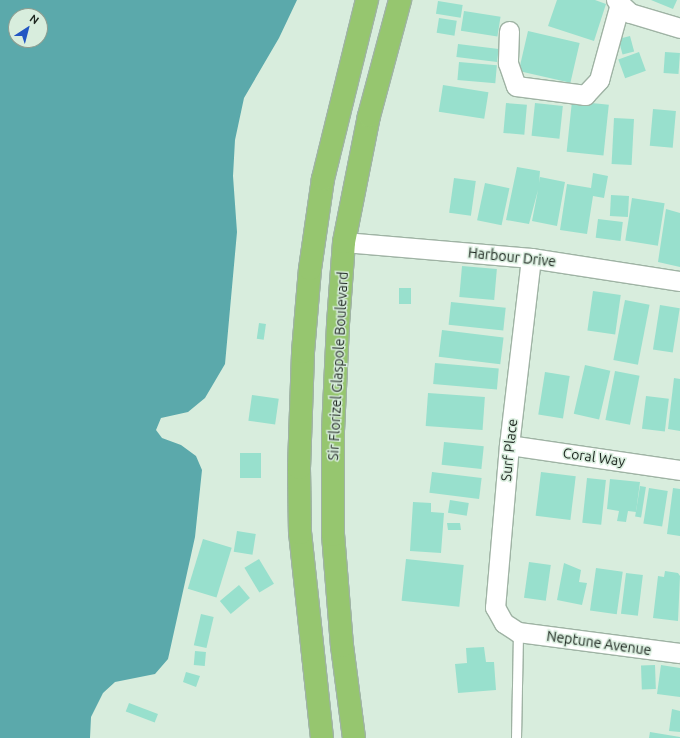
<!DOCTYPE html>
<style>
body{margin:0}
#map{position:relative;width:680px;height:738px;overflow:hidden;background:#d8eddd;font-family:Ubuntu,sans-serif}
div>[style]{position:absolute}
.water>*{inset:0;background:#5ba9ab}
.building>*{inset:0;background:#98e0cd;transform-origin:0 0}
.roads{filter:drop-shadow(1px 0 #9fb3a4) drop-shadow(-1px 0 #9fb3a4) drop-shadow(0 1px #9fb3a4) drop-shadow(0 -1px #9fb3a4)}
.lane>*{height:9px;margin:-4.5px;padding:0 4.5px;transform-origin:4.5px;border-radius:4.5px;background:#fff}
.street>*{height:19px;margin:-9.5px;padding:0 9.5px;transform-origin:9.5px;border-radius:9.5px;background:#fff}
.highway>*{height:22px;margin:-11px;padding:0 11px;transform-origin:11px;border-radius:11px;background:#96c66f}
span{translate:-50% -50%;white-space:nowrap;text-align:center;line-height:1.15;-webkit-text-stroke:3px #d8eddd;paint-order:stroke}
.street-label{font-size:14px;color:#1d251f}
.north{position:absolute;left:8px;top:8px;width:40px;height:40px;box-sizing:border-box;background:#d8eddd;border:1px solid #8d9d91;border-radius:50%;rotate:36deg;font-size:11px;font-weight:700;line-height:16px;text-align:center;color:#1d251f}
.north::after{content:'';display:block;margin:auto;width:14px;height:18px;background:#2156c3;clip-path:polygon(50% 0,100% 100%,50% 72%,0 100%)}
</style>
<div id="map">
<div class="water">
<i style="clip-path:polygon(evenodd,0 0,297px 0,279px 38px,244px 98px,235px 140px,233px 176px,237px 232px,225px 364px,205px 398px,188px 412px,161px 418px,156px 430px,162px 438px,181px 445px,196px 456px,202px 470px,195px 537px,168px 659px,155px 674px,115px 682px,103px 693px,91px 717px,90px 738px,0 738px,0 0,16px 16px,40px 16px,40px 40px,16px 40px,16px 16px)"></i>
</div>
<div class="building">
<i style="clip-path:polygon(557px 0,595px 0,606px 4px,594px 41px,548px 26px)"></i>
<i style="clip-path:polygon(651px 0,677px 0,673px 9px)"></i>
<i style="left:438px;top:1px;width:25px;height:13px;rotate:9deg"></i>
<i style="left:464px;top:11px;width:37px;height:20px;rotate:9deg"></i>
<i style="left:439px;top:18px;width:18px;height:15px;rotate:9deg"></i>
<i style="left:528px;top:31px;width:53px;height:41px;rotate:13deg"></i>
<i style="left:630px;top:36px;width:16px;height:12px;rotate:75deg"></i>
<i style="left:458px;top:44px;width:41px;height:13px;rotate:7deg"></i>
<i style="left:639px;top:52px;width:20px;height:22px;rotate:70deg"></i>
<i style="left:665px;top:52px;width:15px;height:21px;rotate:4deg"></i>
<i style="left:459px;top:62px;width:38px;height:18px;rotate:5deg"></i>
<i style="left:443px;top:85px;width:46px;height:27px;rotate:9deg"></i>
<i style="left:572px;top:101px;width:37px;height:51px;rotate:6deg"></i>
<i style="left:506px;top:103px;width:21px;height:30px;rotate:5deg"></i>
<i style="left:535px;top:103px;width:28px;height:33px;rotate:6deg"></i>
<i style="left:653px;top:109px;width:23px;height:37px;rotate:5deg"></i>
<i style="left:614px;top:118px;width:20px;height:46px;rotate:3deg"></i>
<i style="clip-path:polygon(517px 167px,540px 171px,539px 183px,540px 177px,565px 182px,557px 226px,532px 221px,538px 190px,529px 224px,506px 220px)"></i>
<i style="clip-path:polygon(593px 173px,608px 176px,604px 198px,593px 196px,587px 234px,560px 230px,567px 184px,591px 188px)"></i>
<i style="left:454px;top:178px;width:22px;height:35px;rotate:8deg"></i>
<i style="left:485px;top:183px;width:25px;height:38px;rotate:12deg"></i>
<i style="left:611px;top:195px;width:18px;height:21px;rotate:3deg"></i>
<i style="left:632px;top:198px;width:33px;height:43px;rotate:9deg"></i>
<i style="clip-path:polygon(666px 209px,680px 213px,680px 267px,658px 262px)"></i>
<i style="left:598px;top:219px;width:25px;height:19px;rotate:7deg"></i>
<i style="left:462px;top:266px;width:35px;height:31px;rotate:5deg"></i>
<i style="left:399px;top:288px;width:12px;height:16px"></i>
<i style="left:593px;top:291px;width:28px;height:40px;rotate:8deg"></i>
<i style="left:625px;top:300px;width:25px;height:61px;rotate:11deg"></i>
<i style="left:451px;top:302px;width:55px;height:23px;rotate:6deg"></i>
<i style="left:660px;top:305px;width:20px;height:45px;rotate:9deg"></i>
<i style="left:259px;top:323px;width:7px;height:16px;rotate:8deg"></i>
<i style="left:442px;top:330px;width:62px;height:27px;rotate:7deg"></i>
<i style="left:435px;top:363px;width:64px;height:21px;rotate:5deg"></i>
<i style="left:585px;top:365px;width:26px;height:50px;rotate:13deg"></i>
<i style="left:615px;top:371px;width:25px;height:50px;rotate:11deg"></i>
<i style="left:545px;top:372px;width:25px;height:43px;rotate:9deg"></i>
<i style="clip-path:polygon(674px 378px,680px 379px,680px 431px,668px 429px)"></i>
<i style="left:428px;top:393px;width:57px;height:33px;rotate:4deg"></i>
<i style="left:252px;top:395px;width:27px;height:26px;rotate:8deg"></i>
<i style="left:646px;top:396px;width:23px;height:33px;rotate:7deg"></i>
<i style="left:444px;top:442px;width:40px;height:23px;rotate:6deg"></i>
<i style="left:240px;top:453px;width:21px;height:25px"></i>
<i style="left:432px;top:472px;width:50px;height:21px;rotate:7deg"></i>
<i style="left:541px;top:472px;width:35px;height:44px;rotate:7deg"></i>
<i style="left:587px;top:478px;width:19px;height:45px;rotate:6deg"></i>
<i style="clip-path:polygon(610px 479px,640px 482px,636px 512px,628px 511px,626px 522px,617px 521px,619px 511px,607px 509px)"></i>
<i style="left:640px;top:486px;width:6px;height:31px;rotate:9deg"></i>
<i style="left:649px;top:488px;width:19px;height:36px;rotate:9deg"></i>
<i style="clip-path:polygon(673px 488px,680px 489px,680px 536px,667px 534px)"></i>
<i style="left:450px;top:500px;width:19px;height:13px;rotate:9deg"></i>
<i style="clip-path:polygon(413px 502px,431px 503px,431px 512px,444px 513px,441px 553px,410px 551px)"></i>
<i style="clip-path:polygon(447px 523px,460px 523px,461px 530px,448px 530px)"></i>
<i style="left:237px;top:531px;width:19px;height:21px;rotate:9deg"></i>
<i style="left:203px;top:539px;width:30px;height:52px;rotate:17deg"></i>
<i style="left:259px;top:559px;width:29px;height:17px;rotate:59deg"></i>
<i style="left:406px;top:559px;width:58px;height:42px;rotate:6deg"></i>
<i style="left:529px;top:562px;width:22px;height:36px;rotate:8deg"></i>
<i style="clip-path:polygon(564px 563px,581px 570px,579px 582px,587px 583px,582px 605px,557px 600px)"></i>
<i style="left:596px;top:568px;width:27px;height:43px;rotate:8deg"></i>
<i style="clip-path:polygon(665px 571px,678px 573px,680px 576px,678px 621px,653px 618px,658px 576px,664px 577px)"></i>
<i style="left:626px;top:573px;width:17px;height:41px;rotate:7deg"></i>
<i style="left:239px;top:585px;width:17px;height:25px;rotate:50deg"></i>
<i style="left:201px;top:614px;width:13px;height:32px;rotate:13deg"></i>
<i style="clip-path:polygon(484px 647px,486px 662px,494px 662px,496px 690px,458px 693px,455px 664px,467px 663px,466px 648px)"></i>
<i style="left:195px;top:651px;width:11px;height:14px;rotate:5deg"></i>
<i style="left:655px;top:665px;width:24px;height:14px;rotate:88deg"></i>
<i style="clip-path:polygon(661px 665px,680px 668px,680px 697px,657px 694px)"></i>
<i style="clip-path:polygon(186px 672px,200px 676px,196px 687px,183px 682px)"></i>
<i style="left:129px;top:703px;width:31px;height:9px;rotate:21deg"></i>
<i style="clip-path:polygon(672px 709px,680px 711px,680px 732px,669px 731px)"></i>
<i style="clip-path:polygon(650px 732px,680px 737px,680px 738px,649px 738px)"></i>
</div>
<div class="roads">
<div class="lane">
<i style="left:516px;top:738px;width:106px;rotate:-88.9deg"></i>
</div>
<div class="street">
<i style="left:616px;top:0;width:19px;rotate:43deg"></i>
<i style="left:630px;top:13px;width:52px;rotate:16.7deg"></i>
<i style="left:509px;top:31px;width:32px;rotate:92deg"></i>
<i style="left:508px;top:63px;width:24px;rotate:71deg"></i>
<i style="left:516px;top:86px;width:70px;rotate:7.4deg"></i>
<i style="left:585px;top:95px;width:21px;rotate:-47deg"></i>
<i style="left:599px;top:80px;width:79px;rotate:-74.6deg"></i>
<i style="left:344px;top:242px;width:188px;rotate:4.9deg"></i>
<i style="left:531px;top:258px;width:151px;rotate:8.8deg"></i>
<i style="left:531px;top:258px;width:188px;rotate:96.7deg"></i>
<i style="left:509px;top:445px;width:163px;rotate:94.9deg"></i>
<i style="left:495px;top:607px;width:18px;rotate:61deg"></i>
<i style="left:504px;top:623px;width:17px;rotate:33deg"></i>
<i style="left:518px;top:632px;width:163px;rotate:7.4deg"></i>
<i style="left:509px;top:445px;width:173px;rotate:8.3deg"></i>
</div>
<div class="highway">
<i style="left:322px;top:738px;width:206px;rotate:-96.1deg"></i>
<i style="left:300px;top:533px;width:65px;rotate:-90.9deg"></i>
<i style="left:299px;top:468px;width:116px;rotate:-88deg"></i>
<i style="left:303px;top:352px;width:83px;rotate:-85.2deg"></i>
<i style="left:310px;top:269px;width:91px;rotate:-81.8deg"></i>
<i style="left:323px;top:179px;width:184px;rotate:-76.2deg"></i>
<i style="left:354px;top:738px;width:93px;rotate:-97.4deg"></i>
<i style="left:342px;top:646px;width:111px;rotate:-94.6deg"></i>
<i style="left:333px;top:535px;width:104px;rotate:-90deg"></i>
<i style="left:333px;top:431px;width:107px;rotate:-87.3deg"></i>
<i style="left:338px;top:324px;width:82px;rotate:-85.8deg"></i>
<i style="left:344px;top:242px;width:128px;rotate:-78.8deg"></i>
<i style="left:369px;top:116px;width:120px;rotate:-75deg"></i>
</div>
</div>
<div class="street-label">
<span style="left:512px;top:257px;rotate:6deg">Harbour Drive</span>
<span style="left:338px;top:366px;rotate:-87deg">Sir Florizel Glaspole Boulevard</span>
<span style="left:509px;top:450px;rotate:-84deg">Surf Place</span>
<span style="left:594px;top:457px;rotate:8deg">Coral Way</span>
<span style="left:599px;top:643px;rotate:8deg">Neptune Avenue</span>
</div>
<div class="north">N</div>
</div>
